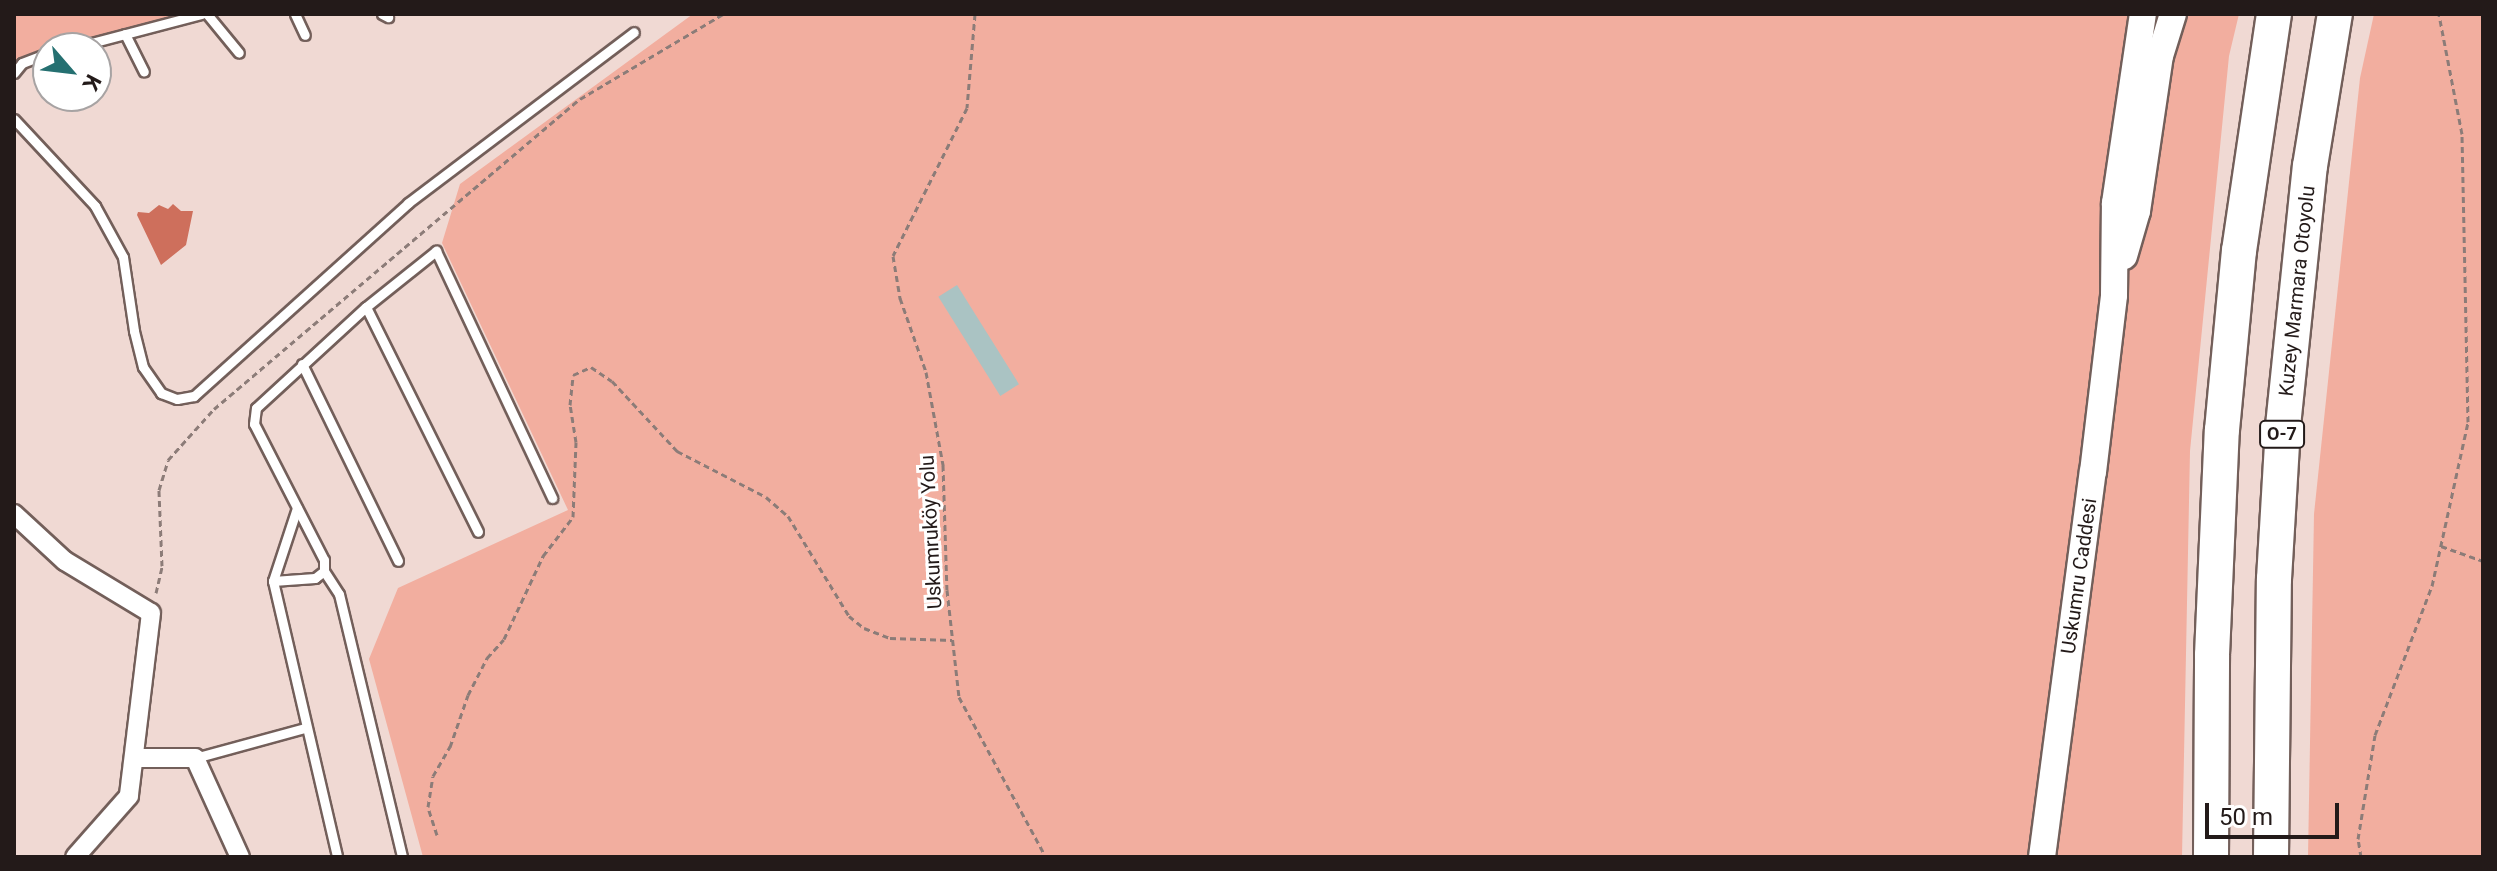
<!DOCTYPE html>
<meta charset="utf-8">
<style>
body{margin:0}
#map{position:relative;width:2497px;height:871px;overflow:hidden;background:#f0d9d3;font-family:Roboto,sans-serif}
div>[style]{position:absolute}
.green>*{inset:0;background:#f2ae9f}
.water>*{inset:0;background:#ce6f5c}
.building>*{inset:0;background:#aac3c3;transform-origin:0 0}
.path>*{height:3px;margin-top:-1.5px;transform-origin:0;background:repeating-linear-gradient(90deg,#8c7c78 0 6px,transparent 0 10px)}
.roads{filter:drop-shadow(2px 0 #735f5a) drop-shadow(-2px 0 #735f5a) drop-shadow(0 2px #735f5a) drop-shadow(0 -2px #735f5a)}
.service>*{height:9px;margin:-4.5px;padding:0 4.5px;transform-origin:4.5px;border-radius:4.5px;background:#fff}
.minor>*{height:18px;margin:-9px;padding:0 9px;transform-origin:9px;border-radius:9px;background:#fff}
.secondary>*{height:26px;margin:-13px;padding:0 13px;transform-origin:13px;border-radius:13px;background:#fff}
.motorway>*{height:34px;margin:-17px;padding:0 17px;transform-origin:17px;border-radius:17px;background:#fff}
span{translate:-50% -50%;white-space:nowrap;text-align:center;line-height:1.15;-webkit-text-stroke:6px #fff;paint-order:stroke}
.shield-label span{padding:2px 6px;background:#fff;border:2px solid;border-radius:6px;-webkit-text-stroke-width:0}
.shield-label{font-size:18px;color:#231a19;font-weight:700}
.street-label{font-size:20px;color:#231a19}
.frame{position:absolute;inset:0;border:16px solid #231a19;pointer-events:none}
.north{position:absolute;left:32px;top:32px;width:80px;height:80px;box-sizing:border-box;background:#fff;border:2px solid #a7a3a3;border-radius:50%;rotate:118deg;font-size:22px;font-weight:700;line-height:32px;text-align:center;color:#231a19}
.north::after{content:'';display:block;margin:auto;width:28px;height:36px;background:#257071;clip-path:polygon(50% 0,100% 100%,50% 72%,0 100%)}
.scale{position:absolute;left:2205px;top:803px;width:134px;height:36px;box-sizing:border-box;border:4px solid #231a19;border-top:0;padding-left:10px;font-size:24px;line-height:28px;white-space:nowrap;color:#231a19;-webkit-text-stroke:6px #fff;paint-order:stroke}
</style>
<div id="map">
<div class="green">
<i style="clip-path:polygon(14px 14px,179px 14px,67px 48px,48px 48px,48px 54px,14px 64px)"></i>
<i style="clip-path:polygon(693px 14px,2239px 14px,2229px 56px,2190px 451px,2182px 857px,423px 857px,369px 659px,398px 588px,568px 510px,442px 243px,460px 184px)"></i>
<i style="clip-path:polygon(2374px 14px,2483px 14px,2483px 857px,2308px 857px,2314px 514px,2360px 78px)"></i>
</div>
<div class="water">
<i style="clip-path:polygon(173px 204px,181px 211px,193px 211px,186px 245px,161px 265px,137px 215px,138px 212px,149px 213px,159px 205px,168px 209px)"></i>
</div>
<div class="building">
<i style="left:957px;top:285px;width:117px;height:22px;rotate:58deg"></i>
</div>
<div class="path">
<i style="left:975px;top:14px;width:94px;rotate:94.9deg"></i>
<i style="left:967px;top:108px;width:165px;rotate:116.6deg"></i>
<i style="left:893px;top:256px;width:43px;rotate:80.5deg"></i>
<i style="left:900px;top:298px;width:78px;rotate:70.6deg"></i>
<i style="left:926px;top:372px;width:95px;rotate:79.6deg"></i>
<i style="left:943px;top:465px;width:125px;rotate:88.2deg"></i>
<i style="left:947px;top:590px;width:108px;rotate:83.6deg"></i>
<i style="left:959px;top:697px;width:182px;rotate:61.5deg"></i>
<i style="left:2441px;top:546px;width:45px;rotate:19.7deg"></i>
<i style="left:156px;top:593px;width:28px;rotate:-77deg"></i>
<i style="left:162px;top:566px;width:76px;rotate:-92.3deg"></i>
<i style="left:159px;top:490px;width:31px;rotate:-73deg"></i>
<i style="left:168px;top:460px;width:69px;rotate:-48deg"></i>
<i style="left:214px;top:409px;width:480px;rotate:-40.3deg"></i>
<i style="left:580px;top:99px;width:166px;rotate:-30.7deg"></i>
<i style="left:437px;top:835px;width:29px;rotate:-108deg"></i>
<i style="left:428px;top:807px;width:31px;rotate:-81deg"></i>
<i style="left:433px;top:776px;width:34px;rotate:-60deg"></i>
<i style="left:450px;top:747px;width:55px;rotate:-70.9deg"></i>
<i style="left:468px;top:695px;width:42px;rotate:-62.8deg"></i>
<i style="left:487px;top:658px;width:25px;rotate:-48deg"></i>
<i style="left:504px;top:639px;width:92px;rotate:-64.8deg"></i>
<i style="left:543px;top:556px;width:49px;rotate:-52.4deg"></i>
<i style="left:573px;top:517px;width:75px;rotate:-87.7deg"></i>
<i style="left:576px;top:442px;width:37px;rotate:-99deg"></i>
<i style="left:570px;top:405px;width:30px;rotate:-84deg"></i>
<i style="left:573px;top:375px;width:20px;rotate:-24deg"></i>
<i style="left:591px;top:367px;width:25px;rotate:34deg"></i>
<i style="left:612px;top:381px;width:96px;rotate:47.1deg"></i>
<i style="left:677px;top:451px;width:100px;rotate:27.3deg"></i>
<i style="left:766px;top:497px;width:29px;rotate:41deg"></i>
<i style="left:788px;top:516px;width:117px;rotate:58.6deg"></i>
<i style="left:849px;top:616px;width:19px;rotate:39deg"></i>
<i style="left:864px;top:628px;width:28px;rotate:21deg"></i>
<i style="left:890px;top:638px;width:62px;rotate:1.8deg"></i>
<i style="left:2361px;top:857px;width:18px;rotate:-99deg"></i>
<i style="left:2358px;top:839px;width:105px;rotate:-80.7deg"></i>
<i style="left:2375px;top:735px;width:160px;rotate:-69.1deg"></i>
<i style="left:2432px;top:586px;width:168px;rotate:-77.6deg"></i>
<i style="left:2468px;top:422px;width:288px;rotate:-91.2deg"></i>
<i style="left:2462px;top:134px;width:122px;rotate:-100.9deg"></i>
</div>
<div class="roads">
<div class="service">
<i style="left:207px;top:14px;width:50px;rotate:50.6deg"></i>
<i style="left:295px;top:14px;width:23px;rotate:65deg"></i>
<i style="left:382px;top:14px;width:7px;rotate:27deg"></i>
<i style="left:125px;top:34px;width:42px;rotate:63.4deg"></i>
<i style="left:72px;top:48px;width:134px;rotate:-14.7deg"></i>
<i style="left:14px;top:73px;width:13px;rotate:-51deg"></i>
<i style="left:22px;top:63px;width:28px;rotate:-21deg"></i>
<i style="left:14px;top:119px;width:119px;rotate:47deg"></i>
<i style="left:95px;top:206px;width:58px;rotate:61.2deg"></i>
<i style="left:123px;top:257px;width:75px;rotate:81.5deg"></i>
<i style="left:134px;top:331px;width:37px;rotate:76deg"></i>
<i style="left:143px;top:367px;width:32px;rotate:55deg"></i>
<i style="left:161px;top:393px;width:17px;rotate:21deg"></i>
<i style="left:177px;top:399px;width:17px;rotate:-10deg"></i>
<i style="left:194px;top:396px;width:288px;rotate:-42deg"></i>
<i style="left:408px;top:203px;width:283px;rotate:-37.1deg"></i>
<i style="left:366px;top:307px;width:251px;rotate:63.5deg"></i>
<i style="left:302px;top:364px;width:219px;rotate:64deg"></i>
<i style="left:297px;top:508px;width:77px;rotate:108.2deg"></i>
<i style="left:273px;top:581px;width:283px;rotate:76.9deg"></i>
<i style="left:324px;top:571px;width:27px;rotate:57deg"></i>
<i style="left:339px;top:594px;width:270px;rotate:76.5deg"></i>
<i style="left:273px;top:581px;width:42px;rotate:-4.1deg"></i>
<i style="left:315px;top:578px;width:11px;rotate:-38deg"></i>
<i style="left:324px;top:571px;width:11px;rotate:-90deg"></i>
<i style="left:324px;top:560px;width:153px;rotate:-117.2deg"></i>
<i style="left:254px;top:424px;width:16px;rotate:-83deg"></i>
<i style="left:256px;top:408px;width:149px;rotate:-42.6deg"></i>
<i style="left:366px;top:307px;width:90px;rotate:-38.7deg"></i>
<i style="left:436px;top:251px;width:273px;rotate:64.8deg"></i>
<i style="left:195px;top:758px;width:114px;rotate:-15.3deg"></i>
</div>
<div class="minor">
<i style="left:14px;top:514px;width:69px;rotate:42.7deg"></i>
<i style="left:65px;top:561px;width:100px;rotate:31.2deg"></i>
<i style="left:151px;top:613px;width:184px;rotate:96.9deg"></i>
<i style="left:129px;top:796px;width:81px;rotate:131.5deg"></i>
<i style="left:134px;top:758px;width:61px"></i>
<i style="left:195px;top:758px;width:109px;rotate:65.6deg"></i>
</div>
<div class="secondary">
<i style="left:2124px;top:256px;width:47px;rotate:-73.9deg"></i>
<i style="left:2137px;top:211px;width:157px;rotate:-81.6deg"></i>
<i style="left:2160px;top:56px;width:44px;rotate:-72.8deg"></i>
<i style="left:2042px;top:857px;width:388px;rotate:-82.5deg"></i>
<i style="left:2093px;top:472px;width:178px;rotate:-83.2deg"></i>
<i style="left:2114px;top:295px;width:92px;rotate:-89.4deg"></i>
<i style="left:2115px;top:203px;width:191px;rotate:-81.6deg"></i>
</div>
<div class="motorway">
<i style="left:2211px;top:857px;width:202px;rotate:-89.7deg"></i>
<i style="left:2212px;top:655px;width:225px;rotate:-87.5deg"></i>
<i style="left:2222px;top:430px;width:180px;rotate:-84.6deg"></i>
<i style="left:2239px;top:251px;width:240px;rotate:-81.6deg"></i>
<i style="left:2271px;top:857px;width:278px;rotate:-89.4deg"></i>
<i style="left:2274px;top:579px;width:153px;rotate:-86.6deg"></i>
<i style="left:2283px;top:426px;width:261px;rotate:-84.1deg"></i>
<i style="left:2310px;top:166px;width:154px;rotate:-80.7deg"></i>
</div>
</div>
<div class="shield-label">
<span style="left:2282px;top:434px">O-7</span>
</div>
<div class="street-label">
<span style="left:2297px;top:291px;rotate:-84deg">Kuzey Marmara Otoyolu</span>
<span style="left:931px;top:532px;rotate:-93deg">Uskumruköy Yolu</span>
<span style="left:2079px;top:576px;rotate:-82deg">Uskumru Caddesi</span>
</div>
<div class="frame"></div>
<div class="north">K</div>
<div class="scale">50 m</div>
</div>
